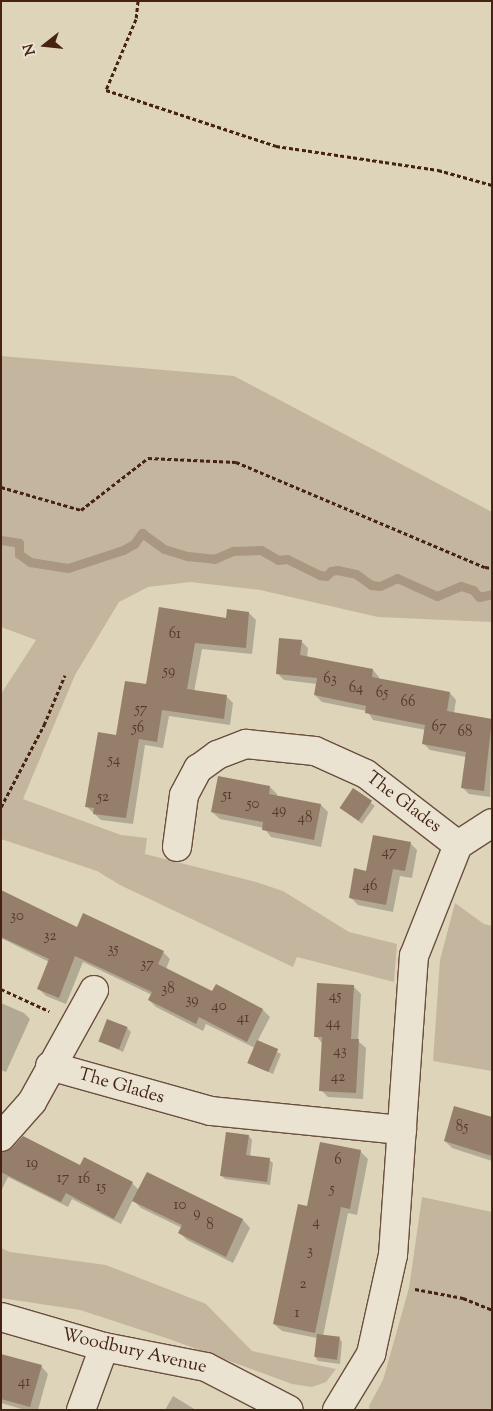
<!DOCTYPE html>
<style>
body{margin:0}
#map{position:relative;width:493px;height:1411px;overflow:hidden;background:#ded4ba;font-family:"Sorts Mill Goudy",serif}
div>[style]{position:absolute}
.green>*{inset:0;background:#c4b69e}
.shadow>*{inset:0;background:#0003;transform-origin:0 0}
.stream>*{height:9px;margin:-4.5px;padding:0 4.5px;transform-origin:4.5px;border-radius:4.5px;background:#aa9781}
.building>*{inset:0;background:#957f6a;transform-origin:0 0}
.path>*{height:3px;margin-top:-1.5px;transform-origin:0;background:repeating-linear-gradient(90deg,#452213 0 4px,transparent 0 6.5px)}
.roads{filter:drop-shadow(1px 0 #6b4e3d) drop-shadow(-1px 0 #6b4e3d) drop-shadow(0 1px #6b4e3d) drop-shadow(0 -1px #6b4e3d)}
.minor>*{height:28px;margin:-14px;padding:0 14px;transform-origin:14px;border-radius:14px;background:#eae3d2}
span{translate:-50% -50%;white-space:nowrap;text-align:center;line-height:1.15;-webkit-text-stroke:4.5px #eae3d2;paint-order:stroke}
.number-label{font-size:15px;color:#593929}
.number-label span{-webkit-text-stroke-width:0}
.street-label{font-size:18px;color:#452213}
.frame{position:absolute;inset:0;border:2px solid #452213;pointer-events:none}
.north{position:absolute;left:20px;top:20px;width:50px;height:50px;-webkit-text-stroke:4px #eae3d2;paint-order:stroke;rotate:254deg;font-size:14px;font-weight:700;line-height:20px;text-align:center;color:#452213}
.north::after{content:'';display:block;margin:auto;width:18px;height:22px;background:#452213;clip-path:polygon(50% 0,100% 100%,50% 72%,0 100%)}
</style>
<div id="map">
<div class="green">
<i style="clip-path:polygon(1px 356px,234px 376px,492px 512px,492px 622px,378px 617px,260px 590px,190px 582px,148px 587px,119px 602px,75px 675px,23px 799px,121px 835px,147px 838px,145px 854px,256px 882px,283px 891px,349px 932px,397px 944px,394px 982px,297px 957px,293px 967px,120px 885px,97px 871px,1px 839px,1px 694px,36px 640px,1px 627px)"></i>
<i style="clip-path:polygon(455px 903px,484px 924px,492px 926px,492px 1071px,433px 1061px,440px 960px)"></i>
<i style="clip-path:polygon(422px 1197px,492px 1212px,492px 1410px,370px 1410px,369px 1406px,383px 1380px,409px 1288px)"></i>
<i style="clip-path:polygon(1px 1248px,10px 1252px,106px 1265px,206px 1304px,252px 1351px,336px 1369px,326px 1382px,312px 1387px,292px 1384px,172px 1340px,80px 1310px,1px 1298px)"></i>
</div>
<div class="shadow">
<i style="clip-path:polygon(160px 608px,227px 619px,249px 613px,256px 620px,252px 654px,202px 649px,194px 692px,226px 696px,233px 703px,230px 725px,169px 716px,163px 748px,145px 745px,133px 824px,101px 820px,86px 806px,117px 737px,147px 686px)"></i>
<i style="clip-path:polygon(301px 641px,308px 648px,307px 658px,373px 670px,379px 677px,379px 680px,450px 693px,456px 700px,454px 713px,492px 720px,490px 797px,469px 794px,462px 787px,466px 757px,430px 750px,423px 743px,426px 730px,373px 720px,367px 711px,322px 702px,315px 695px,317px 684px,284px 680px,277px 673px)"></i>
<i style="clip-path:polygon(270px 787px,277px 794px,277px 797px,321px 805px,328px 812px,321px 847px,271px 837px,264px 828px,220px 819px,212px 812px)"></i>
<i style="left:353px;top:790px;width:27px;height:22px;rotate:36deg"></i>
<i style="clip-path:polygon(410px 843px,417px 850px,412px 878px,400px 876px,393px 912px,358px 905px,350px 897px,367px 872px)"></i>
<i style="clip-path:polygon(1px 891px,77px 928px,163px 952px,170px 959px,166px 969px,213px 993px,263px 1010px,270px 1017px,257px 1042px,281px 1054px,273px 1074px,249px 1063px,255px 1048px,206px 1024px,203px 1031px,156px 1007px,149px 1000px,152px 995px,83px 962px,66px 1004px,46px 996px,39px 989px,49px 962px,1px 938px)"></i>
<i style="clip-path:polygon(353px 986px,361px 994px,358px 1041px,366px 1048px,363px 1099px,328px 1097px,321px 1090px,323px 1044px,316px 1036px)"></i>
<i style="clip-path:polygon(1px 1003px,24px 1013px,30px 1019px,6px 1072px,1px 1070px)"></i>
<i style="clip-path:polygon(127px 1028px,131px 1032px,123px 1052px,99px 1041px)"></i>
<i style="clip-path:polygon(492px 1119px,492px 1161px,452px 1148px,445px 1141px)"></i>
<i style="clip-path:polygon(249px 1136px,252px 1140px,250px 1157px,269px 1160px,273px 1163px,270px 1185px,225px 1179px,221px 1175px)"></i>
<i style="clip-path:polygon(321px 1144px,361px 1152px,368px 1159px,357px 1215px,348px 1213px,323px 1336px,339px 1338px,342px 1342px,340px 1364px,318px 1361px,315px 1357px,317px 1338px,282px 1331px,274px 1324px,308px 1208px)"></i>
<i style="clip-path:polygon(1px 1156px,81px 1167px,132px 1183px,139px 1190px,147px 1173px,243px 1220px,250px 1228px,233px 1263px,187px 1240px,180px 1233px,182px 1228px,141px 1208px,133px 1200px,121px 1224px,72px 1199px,68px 1207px,8px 1177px,1px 1191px)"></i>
<i style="clip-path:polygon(1px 1355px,41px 1366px,48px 1374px,38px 1410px,25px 1410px,1px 1403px)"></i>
<i style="clip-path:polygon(173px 1396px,196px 1410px,165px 1410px)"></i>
</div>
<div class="stream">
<i style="left:1px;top:540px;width:18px;rotate:9deg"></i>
<i style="left:19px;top:543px;width:11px;rotate:90deg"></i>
<i style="left:19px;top:554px;width:14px;rotate:36deg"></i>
<i style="left:30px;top:562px;width:38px;rotate:9deg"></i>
<i style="left:68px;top:568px;width:58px;rotate:-18.1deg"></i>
<i style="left:123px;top:550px;width:13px;rotate:-29deg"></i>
<i style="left:134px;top:544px;width:14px;rotate:-54deg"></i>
<i style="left:142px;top:533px;width:27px;rotate:36deg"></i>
<i style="left:164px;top:549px;width:24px;rotate:17deg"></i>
<i style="left:187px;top:556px;width:27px;rotate:6deg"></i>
<i style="left:214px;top:559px;width:21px;rotate:-23deg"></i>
<i style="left:233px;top:551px;width:28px;rotate:-2deg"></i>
<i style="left:261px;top:550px;width:20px;rotate:30deg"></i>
<i style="left:278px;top:560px;width:9px;rotate:-6deg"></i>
<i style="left:287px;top:559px;width:37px;rotate:26deg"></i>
<i style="left:320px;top:575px;width:6px;rotate:9deg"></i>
<i style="left:326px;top:576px;width:7px;rotate:-45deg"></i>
<i style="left:331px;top:571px;width:6px;rotate:-9deg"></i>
<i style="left:337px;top:570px;width:19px;rotate:12deg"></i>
<i style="left:356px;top:574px;width:19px;rotate:36deg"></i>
<i style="left:371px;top:585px;width:9px;rotate:6deg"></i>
<i style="left:380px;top:586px;width:19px;rotate:-25deg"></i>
<i style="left:397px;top:578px;width:44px;rotate:24.2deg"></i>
<i style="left:437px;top:596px;width:26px;rotate:-23deg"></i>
<i style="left:461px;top:586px;width:13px;rotate:18deg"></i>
<i style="left:473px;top:590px;width:9px;rotate:49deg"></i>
<i style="left:479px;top:597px;width:13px;rotate:-13deg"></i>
</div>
<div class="building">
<i style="clip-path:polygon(159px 607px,226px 618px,227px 609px,249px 612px,246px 648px,195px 643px,187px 689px,227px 695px,224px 719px,162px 710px,157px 742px,139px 739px,126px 818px,93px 814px,94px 808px,85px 807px,98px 732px,116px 735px,125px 681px,146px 684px)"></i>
<i style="clip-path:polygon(279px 638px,302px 640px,300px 655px,373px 669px,372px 677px,450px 692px,447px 711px,492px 719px,484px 791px,461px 788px,466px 752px,422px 744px,425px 725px,365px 713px,366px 706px,314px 695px,317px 678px,276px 674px)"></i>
<i style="clip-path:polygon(218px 776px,270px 786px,269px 794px,321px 804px,314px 840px,262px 830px,263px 822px,211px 812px)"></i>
<i style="left:353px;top:788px;width:23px;height:24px;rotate:34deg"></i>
<i style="clip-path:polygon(373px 835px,411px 842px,405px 871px,393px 869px,386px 905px,349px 898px,354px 868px,366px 871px)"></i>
<i style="clip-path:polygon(1px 890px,77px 927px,83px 913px,164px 951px,158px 964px,212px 991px,216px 984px,263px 1009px,247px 1042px,199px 1017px,196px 1024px,148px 1000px,152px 992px,75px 956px,59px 998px,37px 989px,49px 959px,1px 937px)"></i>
<i style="clip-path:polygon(317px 983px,354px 985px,351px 1039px,359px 1039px,356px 1093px,319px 1091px,322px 1037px,314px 1037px)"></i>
<i style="left:107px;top:1019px;width:22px;height:24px;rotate:21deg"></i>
<i style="left:257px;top:1040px;width:23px;height:25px;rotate:23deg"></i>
<i style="clip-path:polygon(454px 1106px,492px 1117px,492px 1156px,444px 1141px)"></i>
<i style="clip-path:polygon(226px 1132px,249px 1135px,246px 1155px,270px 1158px,267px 1182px,220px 1176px)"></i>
<i style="clip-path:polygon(23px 1136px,80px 1165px,84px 1157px,133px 1182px,114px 1219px,66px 1193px,61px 1202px,1px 1172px,1px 1152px,12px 1148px)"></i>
<i style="clip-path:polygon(320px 1142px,361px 1150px,350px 1209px,341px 1207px,315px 1333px,273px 1324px,298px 1204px,307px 1206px)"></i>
<i style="clip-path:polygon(147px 1172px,243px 1219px,226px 1257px,178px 1233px,182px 1225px,132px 1201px)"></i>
<i style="left:317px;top:1334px;width:23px;height:23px;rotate:7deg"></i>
<i style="clip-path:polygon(1px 1354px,42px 1365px,30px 1407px,1px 1399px)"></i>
</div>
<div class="path">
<i style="left:138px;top:1px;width:18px;rotate:96deg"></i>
<i style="left:136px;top:19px;width:77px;rotate:112.9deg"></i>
<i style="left:106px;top:90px;width:179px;rotate:18.2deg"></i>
<i style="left:276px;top:146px;width:164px;rotate:8.4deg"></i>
<i style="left:438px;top:170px;width:56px;rotate:15.5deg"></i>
<i style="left:1px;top:487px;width:83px;rotate:16deg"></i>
<i style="left:81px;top:510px;width:85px;rotate:-37.8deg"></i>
<i style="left:148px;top:458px;width:88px;rotate:2.6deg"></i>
<i style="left:236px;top:462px;width:270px;rotate:22.9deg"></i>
<i style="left:485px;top:567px;width:7px;rotate:8deg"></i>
<i style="left:1px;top:807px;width:93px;rotate:-62.3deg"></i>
<i style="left:44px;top:725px;width:54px;rotate:-67.2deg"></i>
<i style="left:1px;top:989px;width:53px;rotate:24.6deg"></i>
<i style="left:415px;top:1289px;width:49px;rotate:10.6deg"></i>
<i style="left:463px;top:1298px;width:31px;rotate:22deg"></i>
</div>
<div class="roads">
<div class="minor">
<i style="left:177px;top:847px;width:52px;rotate:-82.3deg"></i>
<i style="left:184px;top:795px;width:30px;rotate:-62deg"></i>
<i style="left:198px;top:769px;width:24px;rotate:-36deg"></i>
<i style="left:217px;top:755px;width:31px;rotate:-21deg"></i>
<i style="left:246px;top:744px;width:69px;rotate:5.8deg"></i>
<i style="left:315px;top:751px;width:56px;rotate:24.3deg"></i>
<i style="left:366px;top:774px;width:116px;rotate:37.7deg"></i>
<i style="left:50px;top:1066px;width:167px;rotate:15.6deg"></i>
<i style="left:211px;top:1111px;width:192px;rotate:5.7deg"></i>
<i style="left:1px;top:1137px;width:47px;rotate:-48.5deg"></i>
<i style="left:32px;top:1102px;width:128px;rotate:-61deg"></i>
<i style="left:1px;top:1317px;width:107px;rotate:16.2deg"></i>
<i style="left:104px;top:1347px;width:104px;rotate:11.1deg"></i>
<i style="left:206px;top:1367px;width:93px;rotate:27.4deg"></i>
<i style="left:81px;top:1410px;width:67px;rotate:-69.9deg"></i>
<i style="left:337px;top:1410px;width:66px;rotate:-58.7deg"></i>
<i style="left:371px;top:1354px;width:101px;rotate:-77.5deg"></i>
<i style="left:393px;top:1255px;width:300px;rotate:-86deg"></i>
<i style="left:414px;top:956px;width:119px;rotate:-68.4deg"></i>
<i style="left:458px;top:845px;width:40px;rotate:-32.9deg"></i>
</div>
</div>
<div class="number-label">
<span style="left:175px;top:635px">61</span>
<span style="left:169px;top:672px">59</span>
<span style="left:330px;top:680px">63</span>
<span style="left:356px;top:689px">64</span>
<span style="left:382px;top:694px">65</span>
<span style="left:408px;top:703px">66</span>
<span style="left:141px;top:710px">57</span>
<span style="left:439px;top:728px">67</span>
<span style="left:138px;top:729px">56</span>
<span style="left:465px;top:733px">68</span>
<span style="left:114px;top:761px">54</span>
<span style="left:227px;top:796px">51</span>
<span style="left:103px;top:798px">52</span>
<span style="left:253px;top:805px">50</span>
<span style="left:279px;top:811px">49</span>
<span style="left:305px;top:819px">48</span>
<span style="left:389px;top:853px">47</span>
<span style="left:370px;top:887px">46</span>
<span style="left:17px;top:917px">30</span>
<span style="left:50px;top:937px">32</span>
<span style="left:113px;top:950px">35</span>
<span style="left:147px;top:965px">37</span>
<span style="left:168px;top:990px">38</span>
<span style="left:335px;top:997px">45</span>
<span style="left:192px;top:1001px">39</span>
<span style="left:219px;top:1007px">40</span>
<span style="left:243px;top:1019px">41</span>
<span style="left:333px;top:1024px">44</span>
<span style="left:340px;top:1052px">43</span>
<span style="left:338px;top:1078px">42</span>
<span style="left:462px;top:1128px">85</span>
<span style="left:338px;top:1161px">6</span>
<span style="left:32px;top:1164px">19</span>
<span style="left:63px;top:1179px">17</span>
<span style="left:84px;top:1180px">16</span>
<span style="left:101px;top:1188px">15</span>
<span style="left:332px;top:1190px">5</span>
<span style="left:180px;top:1206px">10</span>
<span style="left:197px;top:1214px">9</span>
<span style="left:316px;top:1223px">4</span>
<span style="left:210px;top:1226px">8</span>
<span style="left:310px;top:1252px">3</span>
<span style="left:303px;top:1285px">2</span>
<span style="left:297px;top:1314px">1</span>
<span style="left:24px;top:1383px">41</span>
</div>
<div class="street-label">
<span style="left:403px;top:803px;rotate:37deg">The Glades</span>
<span style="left:121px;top:1087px;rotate:16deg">The Glades</span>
<span style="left:134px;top:1352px;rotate:13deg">Woodbury Avenue</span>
</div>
<div class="frame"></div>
<div class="north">N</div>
</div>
